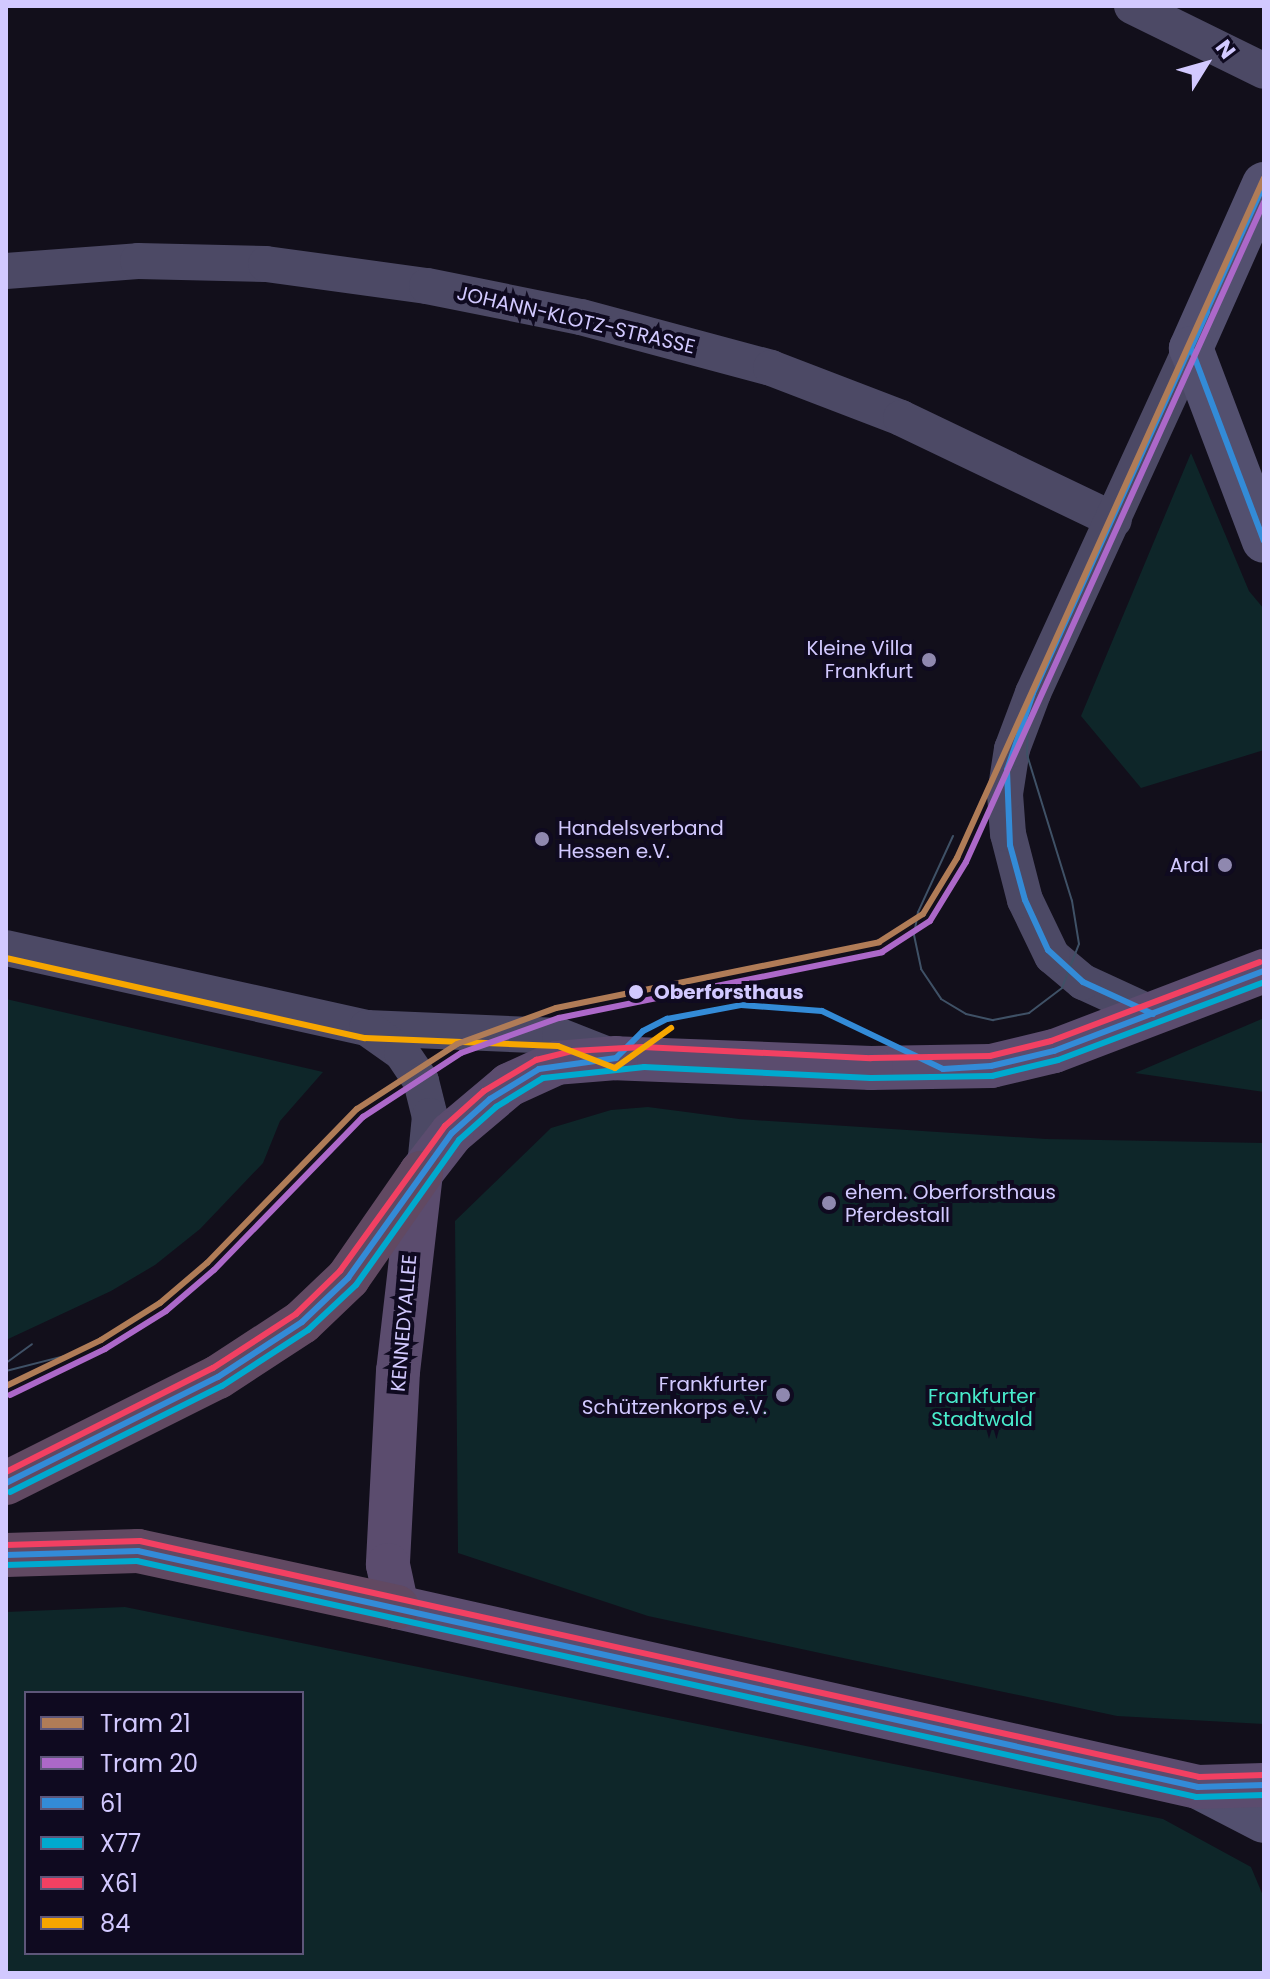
<!DOCTYPE html>
<meta charset="utf-8">
<style>
body{margin:0}
#map{position:relative;width:1270px;height:1979px;overflow:hidden;background:#120f1b;font-family:Poppins,sans-serif}
div>[style]{position:absolute}
.green>*{inset:0;background:#0e2629}
.street>*{height:36px;margin:-18px;padding:0 18px;transform-origin:18px;border-radius:18px;background:#4c4965}
.secondary>*{height:44px;margin:-22px;padding:0 22px;transform-origin:22px;border-radius:22px;background:#53506f}
.primary>*{height:44px;margin:-22px;padding:0 22px;transform-origin:22px;border-radius:22px;background:#5b4c6e}
.highway>*{height:44px;margin:-22px;padding:0 22px;transform-origin:22px;border-radius:22px;background:#614962}
.tram>*{height:2px;margin:-1px;padding:0 1px;transform-origin:1px;border-radius:1px;background:#3f5166}
.bus-1>*{height:6px;margin:-3px;padding:0 3px;transform-origin:3px;border-radius:3px;background:#338bd7}
.bus-2>*{height:6px;margin:-3px;padding:0 3px;transform-origin:3px;border-radius:3px;background:#00a9ce}
.bus-3>*{height:6px;margin:-3px;padding:0 3px;transform-origin:3px;border-radius:3px;background:#f24062}
.bus-4>*{height:6px;margin:-3px;padding:0 3px;transform-origin:3px;border-radius:3px;background:#f7a600}
.tram-1>*{height:6px;margin:-3px;padding:0 3px;transform-origin:3px;border-radius:3px;background:#b07c57}
.tram-2>*{height:6px;margin:-3px;padding:0 3px;transform-origin:3px;border-radius:3px;background:#ac68c9}
.dots>*{width:22px;height:22px;translate:-50% -50%;box-sizing:border-box;border:4px solid #0f0a20;border-radius:50%}
span{translate:-50% -50%;white-space:nowrap;text-align:center;line-height:1.15;-webkit-text-stroke:8px #0f0a20;paint-order:stroke}
.street-label{font-size:20px;color:#d2c9ff}
.poi-label{font-size:20px;color:#d2c9ff}
.right{translate:-100% -50%;text-align:right}
.left{translate:0 -50%;text-align:left}
.stop-label{font-size:20px;color:#d2c9ff;font-weight:700}
.park-label{font-size:20px;color:#49eccc}
.frame{position:absolute;inset:0;border:8px solid #d2c9ff;pointer-events:none}
.legend{position:absolute;left:24px;top:1691px;width:280px;height:264px;box-sizing:border-box;background:#0f0a20;border:2px solid #5d5679;margin:0;padding:10px 14px;list-style:none;font-size:24px;color:#d2c9ff}
.legend li{display:flex;align-items:center;gap:16px;height:40px}
.legend b{width:40px;border:2px solid #5d5679}
.north{position:absolute;left:1166px;top:24px;width:80px;height:80px;-webkit-text-stroke:6px #0f0a20;paint-order:stroke;rotate:53deg;font-size:22px;font-weight:700;line-height:32px;text-align:center;color:#d2c9ff}
.north::after{content:'';display:block;margin:auto;width:28px;height:36px;background:#d2c9ff;clip-path:polygon(50% 0,100% 100%,50% 72%,0 100%)}
</style>
<div id="map">
<div class="green">
<i style="clip-path:polygon(1191px 453px,1249px 591px,1264px 609px,1264px 750px,1141px 788px,1081px 716px)"></i>
<i style="clip-path:polygon(6px 999px,323px 1072px,280px 1121px,263px 1163px,200px 1229px,155px 1265px,111px 1291px,6px 1340px)"></i>
<i style="clip-path:polygon(1264px 1018px,1264px 1092px,1135px 1073px)"></i>
<i style="clip-path:polygon(648px 1107px,739px 1119px,1046px 1139px,1264px 1143px,1264px 1724px,1117px 1716px,843px 1658px,648px 1616px,458px 1553px,455px 1221px,551px 1128px,611px 1110px)"></i>
<i style="clip-path:polygon(evenodd,125px 1607px,1163px 1819px,1251px 1867px,1264px 1898px,1264px 1973px,6px 1973px,6px 1612px,125px 1607px,26px 1693px,302px 1693px,302px 1953px,26px 1953px,26px 1693px)"></i>
</div>
<div class="street">
<i style="left:1132px;top:6px;width:147px;rotate:26.2deg"></i>
<i style="left:6px;top:271px;width:132px;rotate:-4.3deg"></i>
<i style="left:138px;top:261px;width:128px;rotate:1.3deg"></i>
<i style="left:266px;top:264px;width:162px;rotate:7.8deg"></i>
<i style="left:427px;top:286px;width:157px;rotate:11.4deg"></i>
<i style="left:581px;top:317px;width:197px;rotate:15deg"></i>
<i style="left:771px;top:368px;width:139px;rotate:21deg"></i>
<i style="left:901px;top:418px;width:236px;rotate:25.6deg"></i>
<i style="left:6px;top:948px;width:370px;rotate:12.5deg"></i>
<i style="left:367px;top:1028px;width:193px;rotate:2.4deg"></i>
<i style="left:560px;top:1036px;width:60px;rotate:21.4deg"></i>
<i style="left:1153px;top:1014px;width:77px;rotate:-155.4deg"></i>
<i style="left:1083px;top:982px;width:40px;rotate:-140deg"></i>
<i style="left:1052px;top:956px;width:62px;rotate:-115.7deg"></i>
<i style="left:1025px;top:900px;width:68px;rotate:-104.4deg"></i>
<i style="left:1008px;top:834px;width:40px;rotate:-94.3deg"></i>
<i style="left:1005px;top:794px;width:46px;rotate:-81.2deg"></i>
<i style="left:1012px;top:749px;width:60px;rotate:-69.4deg"></i>
<i style="left:1033px;top:693px;width:379px;rotate:-65.4deg"></i>
<i style="left:367px;top:1028px;width:43px;rotate:35.5deg"></i>
<i style="left:402px;top:1053px;width:34px;rotate:56deg"></i>
<i style="left:421px;top:1081px;width:36px;rotate:76deg"></i>
<i style="left:430px;top:1116px;width:50px;rotate:95.7deg"></i>
</div>
<div class="secondary">
<i style="left:1264px;top:184px;width:180px;rotate:114deg"></i>
<i style="left:1191px;top:348px;width:206px;rotate:69.3deg"></i>
<i style="left:1198px;top:1787px;width:74px;rotate:27.3deg"></i>
</div>
<div class="primary">
<i style="left:1264px;top:971px;width:225px;rotate:159.1deg"></i>
<i style="left:1054px;top:1051px;width:65px;rotate:166.6deg"></i>
<i style="left:991px;top:1066px;width:120px;rotate:179deg"></i>
<i style="left:871px;top:1068px;width:255px;rotate:-177.8deg"></i>
<i style="left:616px;top:1058px;width:59px;rotate:175.2deg"></i>
<i style="left:557px;top:1063px;width:53px;rotate:155.4deg"></i>
<i style="left:509px;top:1085px;width:75px;rotate:139.9deg"></i>
<i style="left:452px;top:1133px;width:51px;rotate:127.8deg"></i>
<i style="left:421px;top:1173px;width:199px;rotate:96.6deg"></i>
<i style="left:398px;top:1371px;width:194px;rotate:93deg"></i>
<i style="left:388px;top:1565px;width:43px;rotate:77.9deg"></i>
<i style="left:397px;top:1607px;width:821px;rotate:12.67deg"></i>
<i style="left:1198px;top:1787px;width:66px;rotate:-1.7deg"></i>
</div>
<div class="highway">
<i style="left:6px;top:1483px;width:237px;rotate:-26.6deg"></i>
<i style="left:218px;top:1377px;width:100px;rotate:-33.2deg"></i>
<i style="left:302px;top:1322px;width:64px;rotate:-43.7deg"></i>
<i style="left:348px;top:1278px;width:128px;rotate:-55.2deg"></i>
<i style="left:6px;top:1555px;width:132px;rotate:-1.7deg"></i>
<i style="left:138px;top:1551px;width:265px;rotate:12.2deg"></i>
</div>
<div class="tram">
<i style="left:953px;top:836px;width:84px;rotate:114.7deg"></i>
<i style="left:918px;top:912px;width:23px;rotate:100deg"></i>
<i style="left:914px;top:935px;width:35px;rotate:78deg"></i>
<i style="left:921px;top:969px;width:36px;rotate:56deg"></i>
<i style="left:941px;top:999px;width:29px;rotate:31deg"></i>
<i style="left:966px;top:1014px;width:28px;rotate:13deg"></i>
<i style="left:993px;top:1020px;width:37px;rotate:-11deg"></i>
<i style="left:1029px;top:1013px;width:41px;rotate:-37.1deg"></i>
<i style="left:1062px;top:988px;width:47px;rotate:-68.9deg"></i>
<i style="left:1079px;top:944px;width:44px;rotate:-99.2deg"></i>
<i style="left:1072px;top:901px;width:153px;rotate:-107.1deg"></i>
<i style="left:1027px;top:755px;width:42px;rotate:-88.6deg"></i>
<i style="left:1028px;top:713px;width:46px;rotate:-71.2deg"></i>
<i style="left:6px;top:1363px;width:32px;rotate:-36deg"></i>
<i style="left:6px;top:1371px;width:72px;rotate:-14.4deg"></i>
</div>
<div class="bus-1">
<i style="left:1207px;top:312px;width:39px;rotate:114deg"></i>
<i style="left:1191px;top:348px;width:206px;rotate:69.3deg"></i>
<i style="left:1153px;top:1014px;width:77px;rotate:-155.4deg"></i>
<i style="left:1083px;top:982px;width:47px;rotate:-137.6deg"></i>
<i style="left:1048px;top:950px;width:55px;rotate:-114.7deg"></i>
<i style="left:1025px;top:900px;width:57px;rotate:-105.3deg"></i>
<i style="left:1010px;top:845px;width:75px;rotate:-92.3deg"></i>
<i style="left:1007px;top:770px;width:81px;rotate:-71.3deg"></i>
<i style="left:1033px;top:693px;width:559px;rotate:-65.59deg"></i>
<i style="left:6px;top:1483px;width:237px;rotate:-26.6deg"></i>
<i style="left:218px;top:1377px;width:100px;rotate:-33.2deg"></i>
<i style="left:302px;top:1322px;width:64px;rotate:-43.7deg"></i>
<i style="left:348px;top:1278px;width:178px;rotate:-54.4deg"></i>
<i style="left:452px;top:1133px;width:51px;rotate:-41.8deg"></i>
<i style="left:490px;top:1099px;width:57px;rotate:-31.5deg"></i>
<i style="left:539px;top:1069px;width:78px;rotate:-8.1deg"></i>
<i style="left:616px;top:1058px;width:38px;rotate:-45deg"></i>
<i style="left:643px;top:1031px;width:27px;rotate:-27deg"></i>
<i style="left:667px;top:1019px;width:75px;rotate:-10.7deg"></i>
<i style="left:741px;top:1005px;width:81px;rotate:4.2deg"></i>
<i style="left:822px;top:1011px;width:134px;rotate:25.6deg"></i>
<i style="left:943px;top:1069px;width:48px;rotate:-3.6deg"></i>
<i style="left:991px;top:1066px;width:65px;rotate:-13.4deg"></i>
<i style="left:1054px;top:1051px;width:225px;rotate:-20.9deg"></i>
<i style="left:6px;top:1555px;width:132px;rotate:-1.7deg"></i>
<i style="left:138px;top:1551px;width:1086px;rotate:12.55deg"></i>
<i style="left:1198px;top:1787px;width:66px;rotate:-1.7deg"></i>
</div>
<div class="bus-2">
<i style="left:10px;top:1492px;width:237px;rotate:-26.6deg"></i>
<i style="left:222px;top:1386px;width:103px;rotate:-33.1deg"></i>
<i style="left:308px;top:1330px;width:66px;rotate:-43.2deg"></i>
<i style="left:356px;top:1285px;width:178px;rotate:-54.6deg"></i>
<i style="left:459px;top:1140px;width:50px;rotate:-41.7deg"></i>
<i style="left:496px;top:1107px;width:55px;rotate:-31.7deg"></i>
<i style="left:543px;top:1078px;width:102px;rotate:-6.2deg"></i>
<i style="left:644px;top:1067px;width:227px;rotate:2.8deg"></i>
<i style="left:871px;top:1078px;width:121px;rotate:-0.9deg"></i>
<i style="left:992px;top:1076px;width:68px;rotate:-13.6deg"></i>
<i style="left:1058px;top:1060px;width:220px;rotate:-20.7deg"></i>
<i style="left:6px;top:1565px;width:131px;rotate:-1.7deg"></i>
<i style="left:137px;top:1561px;width:1085px;rotate:12.56deg"></i>
<i style="left:1196px;top:1797px;width:68px;rotate:-1.7deg"></i>
</div>
<div class="bus-3">
<i style="left:6px;top:1472px;width:232px;rotate:-26.7deg"></i>
<i style="left:213px;top:1368px;width:99px;rotate:-33deg"></i>
<i style="left:296px;top:1314px;width:62px;rotate:-44.3deg"></i>
<i style="left:340px;top:1271px;width:179px;rotate:-54.1deg"></i>
<i style="left:445px;top:1126px;width:52px;rotate:-41.9deg"></i>
<i style="left:484px;top:1091px;width:61px;rotate:-30.8deg"></i>
<i style="left:536px;top:1060px;width:37px;rotate:-14deg"></i>
<i style="left:572px;top:1051px;width:71px;rotate:-3.2deg"></i>
<i style="left:643px;top:1047px;width:228px;rotate:2.8deg"></i>
<i style="left:871px;top:1058px;width:119px;rotate:-1deg"></i>
<i style="left:990px;top:1056px;width:63px;rotate:-13.8deg"></i>
<i style="left:1051px;top:1041px;width:223px;rotate:-20.7deg"></i>
<i style="left:6px;top:1545px;width:134px;rotate:-1.7deg"></i>
<i style="left:140px;top:1541px;width:1085px;rotate:12.56deg"></i>
<i style="left:1199px;top:1777px;width:65px;rotate:-1.8deg"></i>
</div>
<div class="bus-4">
<i style="left:6px;top:958px;width:368px;rotate:12.6deg"></i>
<i style="left:365px;top:1038px;width:193px;rotate:2.4deg"></i>
<i style="left:558px;top:1046px;width:61px;rotate:21.1deg"></i>
<i style="left:615px;top:1068px;width:69px;rotate:-35.5deg"></i>
</div>
<div class="tram-1">
<i style="left:6px;top:1386px;width:106px;rotate:-25.8deg"></i>
<i style="left:101px;top:1340px;width:70px;rotate:-32.1deg"></i>
<i style="left:160px;top:1303px;width:62px;rotate:-40.4deg"></i>
<i style="left:207px;top:1263px;width:215px;rotate:-45.8deg"></i>
<i style="left:357px;top:1109px;width:119px;rotate:-33deg"></i>
<i style="left:457px;top:1044px;width:105px;rotate:-20deg"></i>
<i style="left:556px;top:1008px;width:330px;rotate:-11.5deg"></i>
<i style="left:879px;top:942px;width:52px;rotate:-32.5deg"></i>
<i style="left:923px;top:914px;width:66px;rotate:-58.7deg"></i>
<i style="left:957px;top:858px;width:746px;rotate:-65.7deg"></i>
</div>
<div class="tram-2">
<i style="left:10px;top:1395px;width:106px;rotate:-25.8deg"></i>
<i style="left:105px;top:1349px;width:72px;rotate:-31.9deg"></i>
<i style="left:166px;top:1311px;width:63px;rotate:-40.5deg"></i>
<i style="left:214px;top:1270px;width:214px;rotate:-45.8deg"></i>
<i style="left:363px;top:1117px;width:117px;rotate:-33.1deg"></i>
<i style="left:461px;top:1053px;width:104px;rotate:-19.7deg"></i>
<i style="left:559px;top:1018px;width:330px;rotate:-11.5deg"></i>
<i style="left:882px;top:952px;width:57px;rotate:-32.9deg"></i>
<i style="left:930px;top:921px;width:69px;rotate:-58.6deg"></i>
<i style="left:966px;top:862px;width:724px;rotate:-65.7deg"></i>
</div>
<div class="dots">
<i style="left:929px;top:660px;background:#8f88af"></i>
<i style="left:542px;top:839px;background:#8f88af"></i>
<i style="left:1225px;top:865px;background:#8f88af"></i>
<i style="left:636px;top:992px;background:#d2c9ff"></i>
<i style="left:829px;top:1203px;background:#8f88af"></i>
<i style="left:783px;top:1395px;background:#8f88af"></i>
</div>
<div class="street-label">
<span style="left:576px;top:320px;rotate:13deg">JOHANN-KLOTZ-STRASSE</span>
<span style="left:404px;top:1323px;rotate:-85deg">KENNEDYALLEE</span>
</div>
<div class="poi-label">
<span class="right" style="left:913px;top:660px">Kleine Villa<br>Frankfurt</span>
<span class="left" style="left:558px;top:840px">Handelsverband<br>Hessen e.V.</span>
<span class="right" style="left:1209px;top:865px">Aral</span>
<span class="left" style="left:845px;top:1204px">ehem. Oberforsthaus<br>Pferdestall</span>
<span class="right" style="left:767px;top:1396px">Frankfurter<br>Schützenkorps e.V.</span>
</div>
<div class="stop-label">
<span class="left" style="left:654px;top:992px">Oberforsthaus</span>
</div>
<div class="park-label">
<span style="left:982px;top:1408px">Frankfurter<br>Stadtwald</span>
</div>
<div class="frame"></div>
<ul class="legend">
<li><b style="height:10px;background:#b07c57"></b>Tram 21</li>
<li><b style="height:10px;background:#ac68c9"></b>Tram 20</li>
<li><b style="height:10px;background:#338bd7"></b>61</li>
<li><b style="height:10px;background:#00a9ce"></b>X77</li>
<li><b style="height:10px;background:#f24062"></b>X61</li>
<li><b style="height:10px;background:#f7a600"></b>84</li>
</ul>
<div class="north">N</div>
</div>
